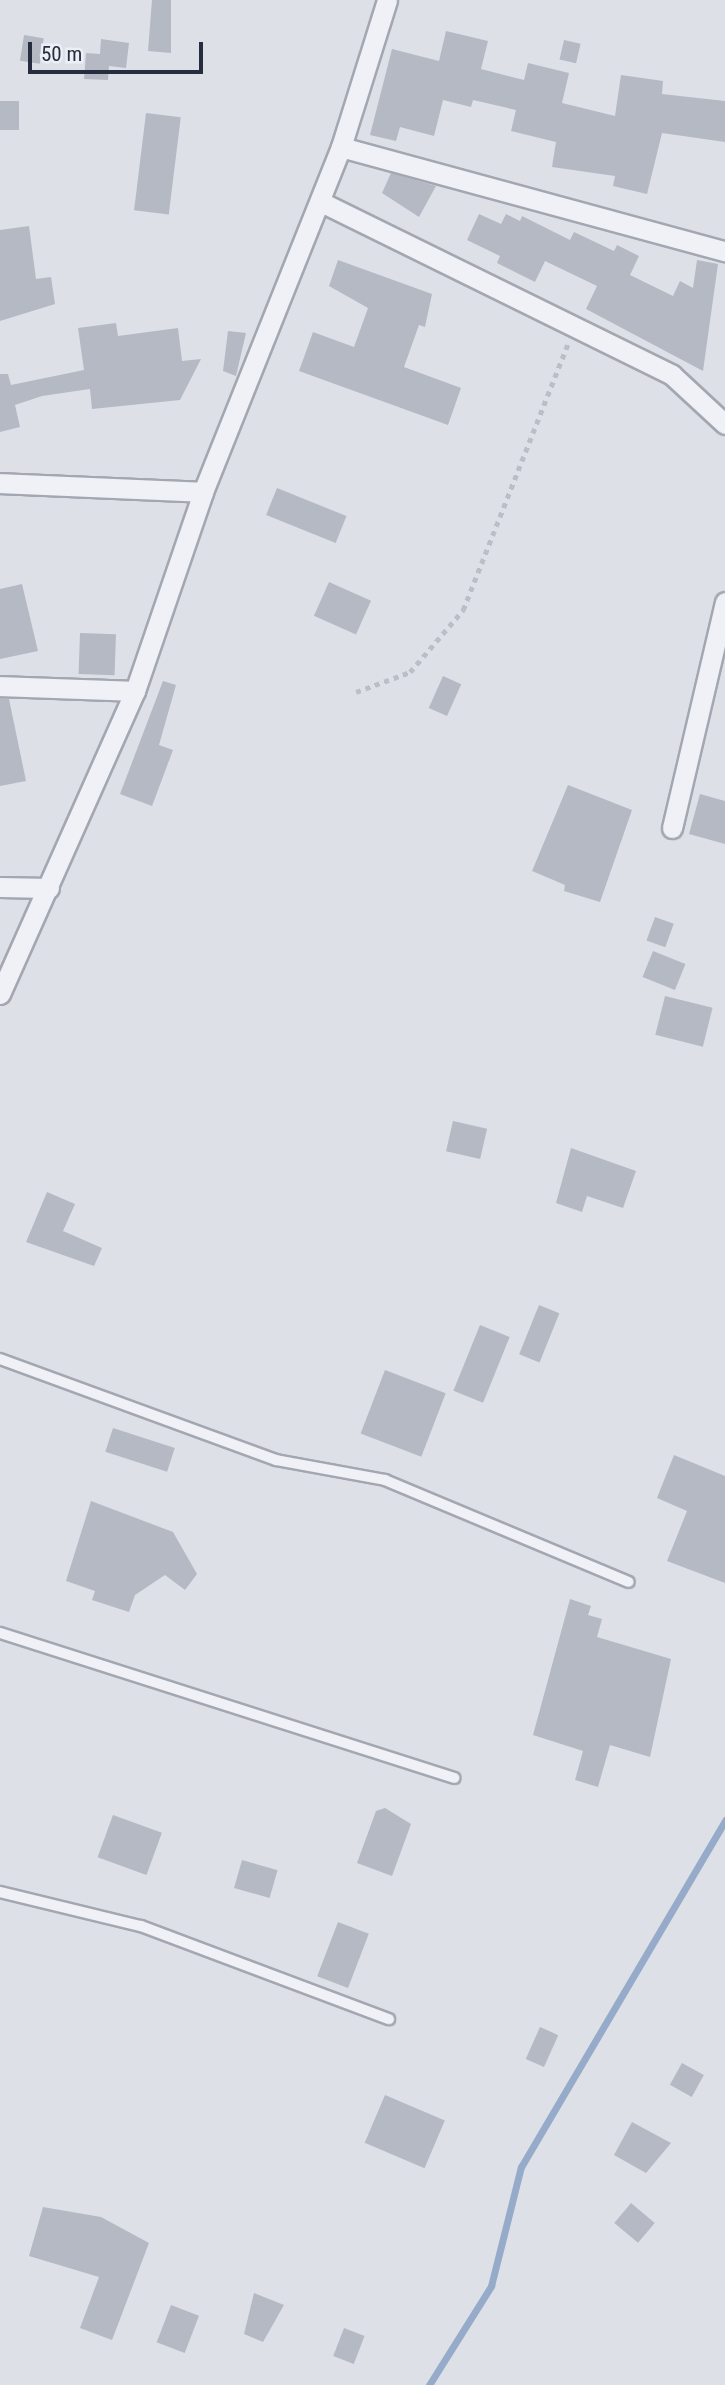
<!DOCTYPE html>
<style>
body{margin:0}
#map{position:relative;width:725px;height:2385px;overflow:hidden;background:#dde0e7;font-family:"Roboto Condensed",sans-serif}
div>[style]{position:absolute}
.stream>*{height:7px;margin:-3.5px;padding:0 3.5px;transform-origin:3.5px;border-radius:3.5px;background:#96abc9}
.building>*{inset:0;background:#b4b9c4;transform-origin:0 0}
.path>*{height:4.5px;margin-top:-2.25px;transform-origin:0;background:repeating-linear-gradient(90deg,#bbbec6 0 5px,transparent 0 10px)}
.roads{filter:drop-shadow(2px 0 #a2a7b1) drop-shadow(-2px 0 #a2a7b1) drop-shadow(0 2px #a2a7b1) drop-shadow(0 -2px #a2a7b1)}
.service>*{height:10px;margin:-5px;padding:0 5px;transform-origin:5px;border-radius:5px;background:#f0f1f6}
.minor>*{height:19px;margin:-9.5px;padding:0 9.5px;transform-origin:9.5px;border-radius:9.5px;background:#f0f1f6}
span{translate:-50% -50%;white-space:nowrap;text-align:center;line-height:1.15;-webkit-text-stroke:7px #eceff5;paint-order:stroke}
.scale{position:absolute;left:28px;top:42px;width:175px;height:32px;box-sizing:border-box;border:4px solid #262d3e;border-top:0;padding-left:9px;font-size:21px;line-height:24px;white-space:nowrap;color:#262d3e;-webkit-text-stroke:5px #eceff5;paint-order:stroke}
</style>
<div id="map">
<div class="stream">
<i style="left:429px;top:2385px;width:117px;rotate:-57.9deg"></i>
<i style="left:491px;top:2286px;width:123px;rotate:-75.9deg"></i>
<i style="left:521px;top:2167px;width:403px;rotate:-59.5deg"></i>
</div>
<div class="building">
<i style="clip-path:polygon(152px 0,171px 0,171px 53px,148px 51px)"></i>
<i style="clip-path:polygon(446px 31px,488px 41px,481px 69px,524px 80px,528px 63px,569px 73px,562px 103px,615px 116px,621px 75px,663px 81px,662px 94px,725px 101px,725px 142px,662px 133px,647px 194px,613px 186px,615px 176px,552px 167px,556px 142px,511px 131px,516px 110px,473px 100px,471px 107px,443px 100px,434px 136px,400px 127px,396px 141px,370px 135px,392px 49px,439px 61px)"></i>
<i style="left:24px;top:35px;width:20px;height:26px;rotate:9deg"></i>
<i style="clip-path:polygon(101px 39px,129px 43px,126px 68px,109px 66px,108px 80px,84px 79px,86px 53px,100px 54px)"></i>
<i style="left:564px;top:40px;width:17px;height:20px;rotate:13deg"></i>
<i style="left:0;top:101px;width:19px;height:29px"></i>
<i style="left:146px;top:113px;width:35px;height:98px;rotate:7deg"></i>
<i style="clip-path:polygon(391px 173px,436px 186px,419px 217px,382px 193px)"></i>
<i style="clip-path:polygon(479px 214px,501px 224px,506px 214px,520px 221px,522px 216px,570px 240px,574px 232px,614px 251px,617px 245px,639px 256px,630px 275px,673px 296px,680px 281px,693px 288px,697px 260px,718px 264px,703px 371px,586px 309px,597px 286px,545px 261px,535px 282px,497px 263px,500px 256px,467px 240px)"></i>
<i style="clip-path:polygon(29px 226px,36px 279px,51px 277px,55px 304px,0 321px,0 230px)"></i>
<i style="clip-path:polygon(338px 260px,432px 294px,425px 327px,419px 325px,404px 367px,461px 388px,448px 425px,299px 371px,313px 332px,354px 347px,368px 308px,329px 286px)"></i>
<i style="clip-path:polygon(116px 323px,118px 336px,178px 328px,182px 361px,201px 359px,180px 400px,92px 409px,90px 389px,42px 396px,15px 405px,20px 427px,0 432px,0 374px,8px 374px,11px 385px,84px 370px,78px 328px)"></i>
<i style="clip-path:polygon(228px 331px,246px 333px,236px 376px,223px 371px)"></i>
<i style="left:277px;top:488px;width:75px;height:29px;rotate:22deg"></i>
<i style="left:329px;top:582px;width:46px;height:37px;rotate:24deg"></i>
<i style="clip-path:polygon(22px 584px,38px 651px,0 659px,0 589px)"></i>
<i style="left:80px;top:633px;width:36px;height:41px;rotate:2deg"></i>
<i style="left:443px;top:676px;width:20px;height:35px;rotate:24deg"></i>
<i style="clip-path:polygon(163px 681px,176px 685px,159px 745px,173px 750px,152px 806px,120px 794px)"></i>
<i style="clip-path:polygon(0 698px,9px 699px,26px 781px,0 786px)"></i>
<i style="clip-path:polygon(568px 785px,632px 810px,600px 902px,564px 891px,565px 885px,532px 871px)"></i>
<i style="clip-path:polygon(700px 794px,725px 801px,725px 844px,689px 834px)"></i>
<i style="left:655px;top:917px;width:20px;height:25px;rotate:20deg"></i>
<i style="left:653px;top:951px;width:35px;height:28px;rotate:22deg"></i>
<i style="left:665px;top:996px;width:49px;height:40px;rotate:14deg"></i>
<i style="left:453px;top:1121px;width:35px;height:31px;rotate:13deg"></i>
<i style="clip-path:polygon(571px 1148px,636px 1171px,623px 1208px,587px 1196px,582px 1212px,556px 1203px)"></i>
<i style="clip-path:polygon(47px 1192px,75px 1204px,63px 1231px,102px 1248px,94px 1266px,26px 1242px)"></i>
<i style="left:539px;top:1305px;width:22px;height:53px;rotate:22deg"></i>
<i style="left:480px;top:1325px;width:32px;height:71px;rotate:22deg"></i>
<i style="left:385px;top:1370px;width:65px;height:68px;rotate:21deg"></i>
<i style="left:113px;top:1428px;width:65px;height:25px;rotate:18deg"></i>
<i style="clip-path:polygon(674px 1455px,725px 1476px,725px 1583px,667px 1561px,687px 1511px,657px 1498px)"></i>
<i style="clip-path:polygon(91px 1501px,173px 1532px,197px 1574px,185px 1590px,165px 1575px,135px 1595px,129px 1612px,92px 1600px,95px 1591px,66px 1581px)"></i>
<i style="clip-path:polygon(570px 1599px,591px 1606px,588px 1615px,602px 1619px,597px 1637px,671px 1659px,650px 1757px,610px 1745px,598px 1787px,575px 1780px,583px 1751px,533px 1735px)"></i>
<i style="clip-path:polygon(385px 1808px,411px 1824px,392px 1876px,357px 1863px,376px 1811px)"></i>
<i style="left:113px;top:1815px;width:52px;height:45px;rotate:20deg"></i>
<i style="left:242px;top:1860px;width:37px;height:29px;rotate:16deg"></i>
<i style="left:338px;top:1922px;width:33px;height:58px;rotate:21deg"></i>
<i style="left:540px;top:2027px;width:20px;height:35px;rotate:24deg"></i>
<i style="left:682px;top:2063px;width:25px;height:25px;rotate:29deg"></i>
<i style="left:385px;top:2095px;width:65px;height:52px;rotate:23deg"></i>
<i style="clip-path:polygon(632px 2122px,671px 2143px,646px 2173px,614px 2155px)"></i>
<i style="left:631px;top:2203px;width:31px;height:26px;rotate:40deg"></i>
<i style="clip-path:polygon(43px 2207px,101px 2217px,149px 2243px,112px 2340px,80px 2328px,99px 2277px,29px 2256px)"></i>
<i style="clip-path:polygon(254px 2293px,284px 2305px,263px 2342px,244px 2334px)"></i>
<i style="left:171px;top:2305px;width:30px;height:40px;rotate:21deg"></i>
<i style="left:344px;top:2328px;width:22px;height:30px;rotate:21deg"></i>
</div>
<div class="path">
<i style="left:356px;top:692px;width:58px;rotate:-20.3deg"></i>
<i style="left:410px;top:672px;width:82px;rotate:-49.5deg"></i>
<i style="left:463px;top:610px;width:286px;rotate:-68.5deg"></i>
</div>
<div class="roads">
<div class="service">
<i style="left:0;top:1359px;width:294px;rotate:20.1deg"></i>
<i style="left:276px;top:1460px;width:111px;rotate:10.4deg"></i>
<i style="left:385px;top:1480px;width:264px;rotate:22.7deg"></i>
<i style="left:0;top:1633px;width:477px;rotate:17.7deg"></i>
<i style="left:0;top:1892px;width:145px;rotate:13.6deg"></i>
<i style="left:141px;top:1926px;width:265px;rotate:20.6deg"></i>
</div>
<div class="minor">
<i style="left:341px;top:147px;width:398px;rotate:15.2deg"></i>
<i style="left:321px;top:202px;width:391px;rotate:26.2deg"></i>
<i style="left:672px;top:375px;width:72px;rotate:42.8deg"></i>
<i style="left:0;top:483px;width:203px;rotate:2.5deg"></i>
<i style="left:0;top:686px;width:135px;rotate:2.1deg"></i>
<i style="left:672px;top:828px;width:232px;rotate:-76.8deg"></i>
<i style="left:0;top:887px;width:49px;rotate:1.2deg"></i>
<i style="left:0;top:994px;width:332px;rotate:-66deg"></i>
<i style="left:135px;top:691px;width:210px;rotate:-71.1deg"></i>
<i style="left:203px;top:492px;width:372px;rotate:-68.2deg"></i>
<i style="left:341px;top:147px;width:154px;rotate:-72.6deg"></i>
</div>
</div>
<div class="scale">50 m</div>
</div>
